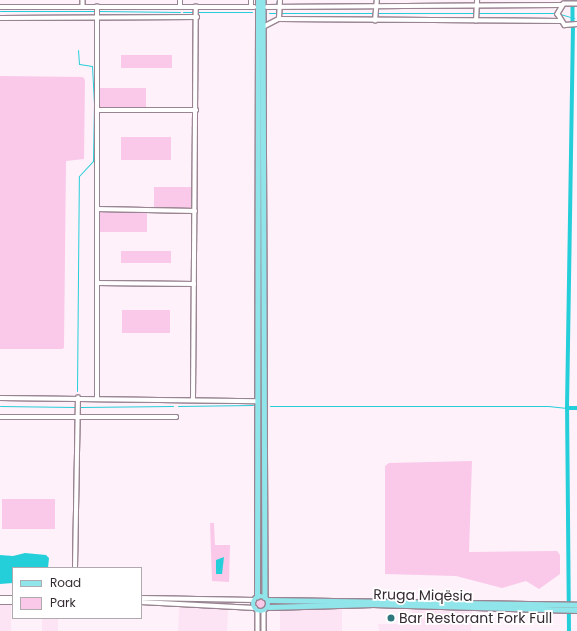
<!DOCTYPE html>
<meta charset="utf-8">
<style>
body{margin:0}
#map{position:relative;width:577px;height:631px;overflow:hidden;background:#fff1fa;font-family:Poppins,sans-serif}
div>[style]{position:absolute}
.built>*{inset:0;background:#fce4f4;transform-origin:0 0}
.green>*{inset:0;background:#fac8e9;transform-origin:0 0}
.round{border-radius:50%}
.water>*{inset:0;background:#25cfd9}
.stream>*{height:1px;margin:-0.5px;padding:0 0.5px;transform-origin:0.5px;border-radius:0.5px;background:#25cfd9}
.canal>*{height:3.5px;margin:-1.75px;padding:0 1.75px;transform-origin:1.75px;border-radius:1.75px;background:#25cfd9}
.roads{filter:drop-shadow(1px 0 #998491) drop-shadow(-1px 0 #998491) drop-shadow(0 1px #998491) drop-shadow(0 -1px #998491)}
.minor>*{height:3.5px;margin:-1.75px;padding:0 1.75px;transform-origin:1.75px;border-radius:1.75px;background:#fff}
.major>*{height:4.5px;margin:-2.25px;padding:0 2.25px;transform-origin:2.25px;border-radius:2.25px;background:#90e5ea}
.major>.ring{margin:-2.25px;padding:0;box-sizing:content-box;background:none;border:4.5px solid #90e5ea;border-radius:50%}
.dots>*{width:11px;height:11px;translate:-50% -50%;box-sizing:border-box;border:2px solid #fff;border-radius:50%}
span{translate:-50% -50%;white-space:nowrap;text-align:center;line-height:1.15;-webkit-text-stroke:3.5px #fff;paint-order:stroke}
.street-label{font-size:14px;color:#342b31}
.poi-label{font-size:14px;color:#342b31}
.left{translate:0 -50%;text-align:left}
.legend{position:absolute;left:12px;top:567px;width:130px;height:52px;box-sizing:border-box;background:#fff;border:1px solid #aeaaad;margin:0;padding:5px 7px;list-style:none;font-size:12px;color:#342b31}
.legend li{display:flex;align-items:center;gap:8px;height:20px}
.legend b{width:20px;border:1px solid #aeaaad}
</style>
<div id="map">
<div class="built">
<i style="left:0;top:605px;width:11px;height:26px"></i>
<i style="left:179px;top:607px;width:49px;height:24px;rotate:2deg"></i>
<i style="left:280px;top:608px;width:62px;height:23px"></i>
<i style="clip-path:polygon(412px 610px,472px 611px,471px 631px,379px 631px,378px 624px,412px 624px)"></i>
<i style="left:42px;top:618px;width:16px;height:13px"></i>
</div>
<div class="green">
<i style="left:121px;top:55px;width:51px;height:13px"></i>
<i style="clip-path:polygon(0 76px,83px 77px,85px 80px,84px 159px,66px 161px,64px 348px,62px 349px,0 349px)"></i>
<i style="left:99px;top:88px;width:47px;height:21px"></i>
<i style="left:121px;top:137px;width:50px;height:23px"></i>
<i style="left:154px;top:187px;width:40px;height:22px"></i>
<i style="left:99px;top:211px;width:48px;height:21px"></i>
<i style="left:121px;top:251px;width:50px;height:12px"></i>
<i style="left:170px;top:310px;width:23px;height:48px;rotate:90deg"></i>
<i style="clip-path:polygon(472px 461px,469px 552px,557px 551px,560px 555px,560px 574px,539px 589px,526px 581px,502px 588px,456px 576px,385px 574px,385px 466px,389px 463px)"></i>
<i style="left:2px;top:499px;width:53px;height:30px"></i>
<i style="clip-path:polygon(210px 523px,214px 523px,215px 545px,230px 545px,229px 582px,212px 581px)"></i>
<i class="round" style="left:256px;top:599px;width:10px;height:10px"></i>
</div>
<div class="water">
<i style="clip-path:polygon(25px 553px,46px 555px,49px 558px,48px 568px,13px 568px,13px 583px,0 584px,0 555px,13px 556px)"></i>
<i style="clip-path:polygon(224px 557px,222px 574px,216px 574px,216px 560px)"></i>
</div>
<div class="stream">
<i style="left:178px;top:4px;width:4px;rotate:-90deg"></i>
<i style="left:276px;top:4px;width:4px;rotate:-76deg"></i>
<i style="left:0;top:11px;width:95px"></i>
<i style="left:99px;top:11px;width:81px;rotate:0.7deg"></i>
<i style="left:183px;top:12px;width:11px"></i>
<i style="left:198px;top:12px;width:54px"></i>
<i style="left:269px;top:13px;width:106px"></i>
<i style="left:378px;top:13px;width:97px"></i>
<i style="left:478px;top:13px;width:79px"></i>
<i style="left:560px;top:14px;width:15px;rotate:16deg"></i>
<i style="left:77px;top:391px;width:215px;rotate:-89.5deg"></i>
<i style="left:79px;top:176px;width:21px;rotate:-47deg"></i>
<i style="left:93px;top:161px;width:57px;rotate:-89deg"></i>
<i style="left:94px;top:104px;width:38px;rotate:-93deg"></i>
<i style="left:92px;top:66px;width:13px;rotate:-171deg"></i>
<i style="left:79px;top:64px;width:14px;rotate:-94deg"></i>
<i style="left:0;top:406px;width:75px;rotate:0.8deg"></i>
<i style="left:178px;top:406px;width:75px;rotate:-0.8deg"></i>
<i style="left:270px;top:406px;width:278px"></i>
<i style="left:548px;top:406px;width:19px;rotate:6deg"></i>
<i style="left:80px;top:407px;width:93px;rotate:-0.6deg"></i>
</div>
<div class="canal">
<i style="left:573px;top:4px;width:20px;rotate:90deg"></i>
<i style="left:567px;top:408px;width:10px"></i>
<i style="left:569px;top:631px;width:223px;rotate:-90.5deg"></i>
<i style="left:567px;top:408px;width:380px;rotate:-89.1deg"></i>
</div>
<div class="roads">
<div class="minor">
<i style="left:83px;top:0;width:7px;rotate:90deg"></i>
<i style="left:577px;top:4px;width:13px;rotate:180deg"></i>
<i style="left:564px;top:4px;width:12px;rotate:121deg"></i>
<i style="left:558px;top:14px;width:13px;rotate:58deg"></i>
<i style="left:565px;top:25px;width:12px;rotate:-5deg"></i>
<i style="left:0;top:7px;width:254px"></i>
<i style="left:180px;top:7px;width:7px;rotate:-90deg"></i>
<i style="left:251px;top:7px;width:7px;rotate:-90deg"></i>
<i style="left:267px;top:7px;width:295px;rotate:-0.4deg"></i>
<i style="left:0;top:18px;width:197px;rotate:-0.3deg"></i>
<i style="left:279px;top:19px;width:19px;rotate:-87deg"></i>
<i style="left:375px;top:21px;width:21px;rotate:-85deg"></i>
<i style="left:476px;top:21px;width:21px;rotate:-87deg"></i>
<i style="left:263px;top:27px;width:18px;rotate:-27deg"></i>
<i style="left:279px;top:19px;width:282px;rotate:0.4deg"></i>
<i style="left:97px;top:110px;width:99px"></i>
<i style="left:97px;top:209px;width:98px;rotate:1.2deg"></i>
<i style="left:97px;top:283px;width:97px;rotate:0.6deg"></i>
<i style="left:0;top:398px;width:258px;rotate:0.7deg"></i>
<i style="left:97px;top:398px;width:391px;rotate:-90deg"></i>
<i style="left:193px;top:400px;width:393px;rotate:-89.6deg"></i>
<i style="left:0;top:417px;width:176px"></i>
<i style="left:75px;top:568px;width:170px;rotate:-89deg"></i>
<i style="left:0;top:598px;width:13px"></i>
<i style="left:141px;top:598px;width:113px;rotate:1deg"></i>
<i style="left:0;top:602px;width:13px"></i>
<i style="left:141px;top:602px;width:114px;rotate:3deg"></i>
<i style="left:258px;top:611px;width:20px;rotate:90deg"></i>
<i style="left:264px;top:611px;width:20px;rotate:90deg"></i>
</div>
<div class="major">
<i style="left:263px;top:0;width:597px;rotate:89.81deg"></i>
<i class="ring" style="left:253px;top:596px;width:11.5px;height:11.5px"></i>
<i style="left:257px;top:597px;width:597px;rotate:-89.9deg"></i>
<i style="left:269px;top:600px;width:308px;rotate:0.9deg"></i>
<i style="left:269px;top:607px;width:104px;rotate:-1.7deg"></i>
<i style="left:373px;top:604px;width:204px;rotate:1.7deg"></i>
</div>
</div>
<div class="dots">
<i style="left:391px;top:618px;background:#2f787d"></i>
</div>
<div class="street-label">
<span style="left:423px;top:595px;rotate:1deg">Rruga Miqësia</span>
</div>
<div class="poi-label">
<span class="left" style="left:399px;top:618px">Bar Restorant Fork Full</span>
</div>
<ul class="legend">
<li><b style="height:5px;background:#90e5ea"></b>Road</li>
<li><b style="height:11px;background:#fac8e9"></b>Park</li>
</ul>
</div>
